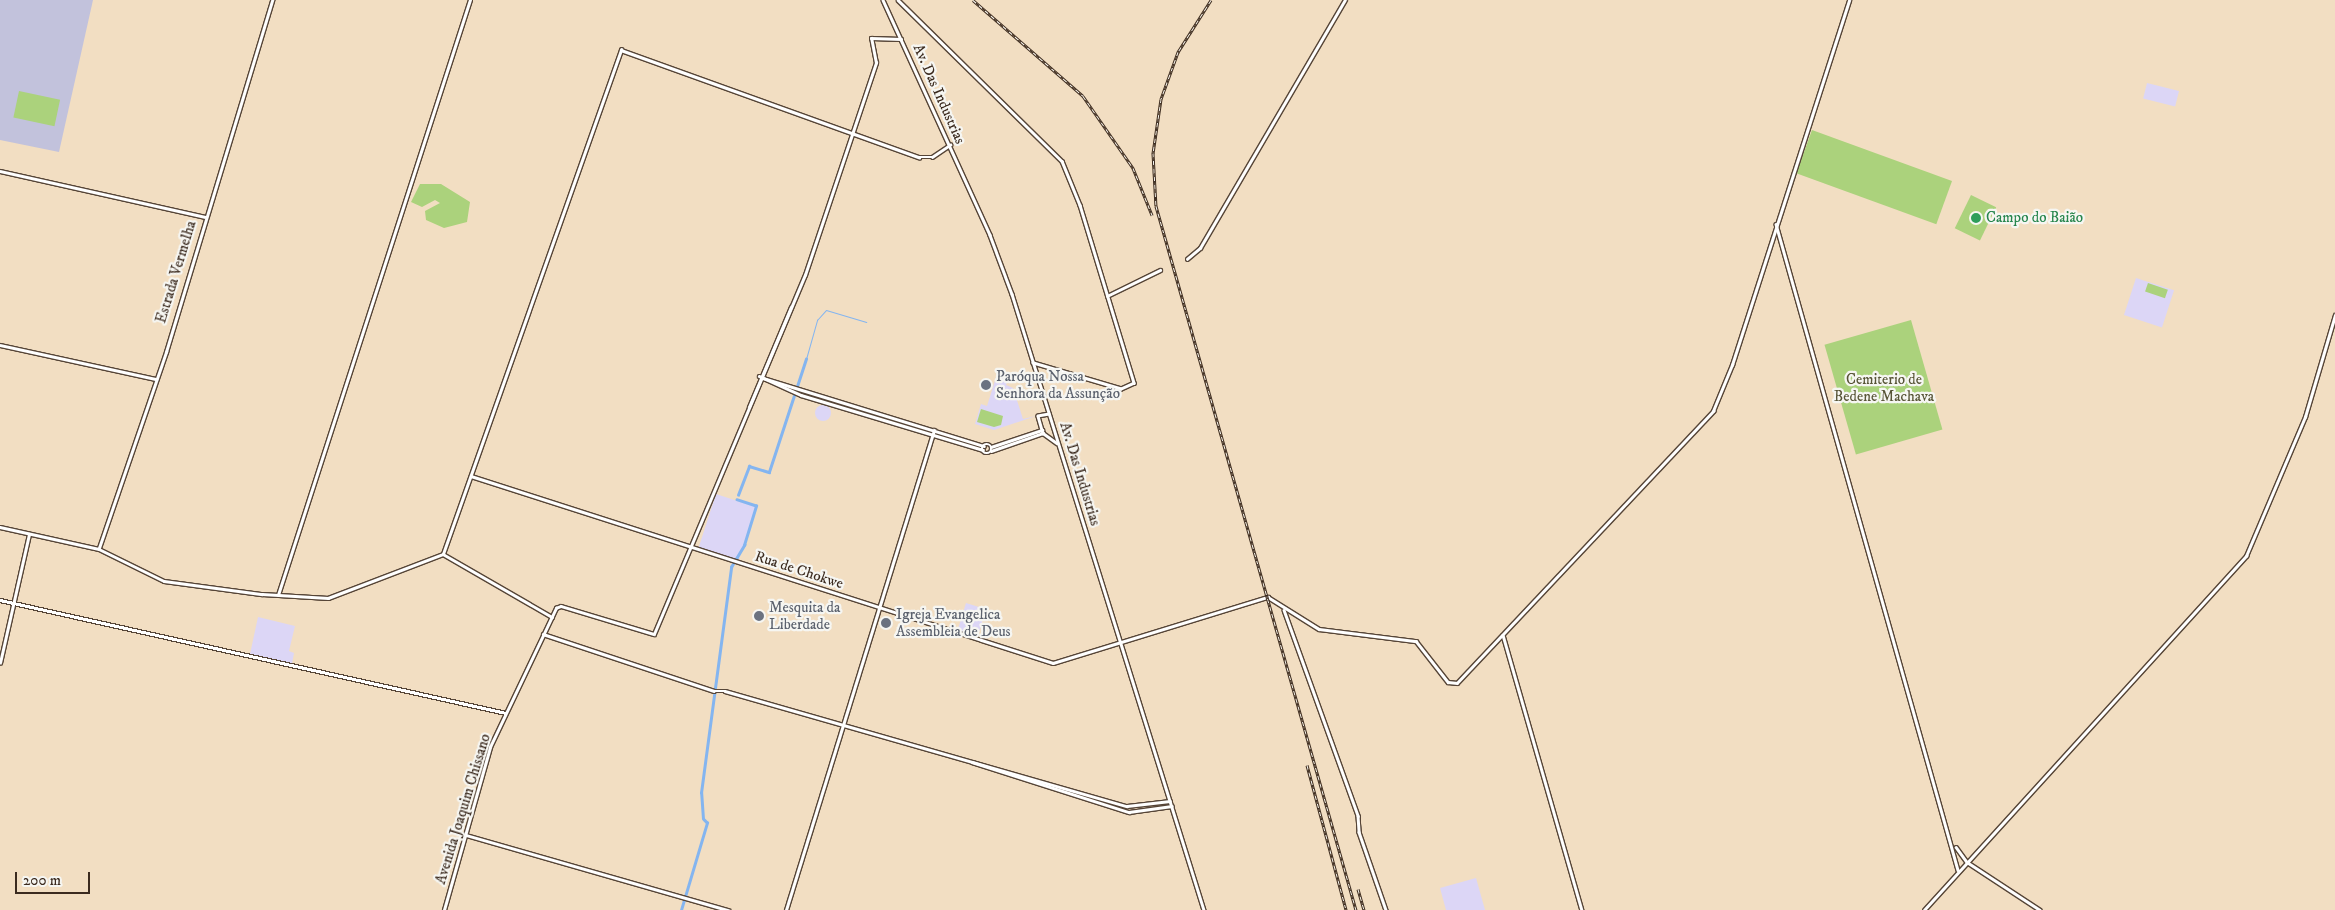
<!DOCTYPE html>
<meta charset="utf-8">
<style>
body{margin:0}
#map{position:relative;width:2335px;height:910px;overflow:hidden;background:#f2dec2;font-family:"IM FELL DW Pica",serif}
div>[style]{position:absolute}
.built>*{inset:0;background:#dcd6f6;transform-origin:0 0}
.round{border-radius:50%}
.industrial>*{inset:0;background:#c2c2dc}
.green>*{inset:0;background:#abd27c;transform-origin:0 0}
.stream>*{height:1px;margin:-0.5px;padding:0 0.5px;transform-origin:0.5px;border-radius:0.5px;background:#84b5f0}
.canal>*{height:2.5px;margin:-1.25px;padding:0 1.25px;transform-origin:1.25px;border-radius:1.25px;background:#84b5f0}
.roads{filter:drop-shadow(1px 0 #564537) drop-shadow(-1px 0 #564537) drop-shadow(0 1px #564537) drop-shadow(0 -1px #564537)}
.secondary>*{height:2.5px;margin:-1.25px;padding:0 1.25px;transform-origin:1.25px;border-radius:1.25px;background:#fff}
.secondary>.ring{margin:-1.25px;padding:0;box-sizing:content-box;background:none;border:2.5px solid #fff;border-radius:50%}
.rail>*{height:3px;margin-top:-1.5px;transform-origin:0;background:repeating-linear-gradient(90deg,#f6f6f2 0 4px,#3b2a1e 0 8px);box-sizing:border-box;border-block:1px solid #3b2a1e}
.dots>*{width:14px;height:14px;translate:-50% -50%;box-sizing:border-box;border:2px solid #f6f6f2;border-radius:50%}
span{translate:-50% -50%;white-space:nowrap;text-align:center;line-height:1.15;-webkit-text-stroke:4.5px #f6f6f2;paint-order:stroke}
.street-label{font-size:15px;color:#3b2a1e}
.leisure-label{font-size:15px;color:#27864d}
.left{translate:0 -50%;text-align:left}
.worship-label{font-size:15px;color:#5b616d}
.park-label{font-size:15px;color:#575436}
.scale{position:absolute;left:15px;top:872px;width:75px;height:22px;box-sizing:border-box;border:2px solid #3b2a1e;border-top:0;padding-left:6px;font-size:15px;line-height:18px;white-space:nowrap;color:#3b2a1e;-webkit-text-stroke:4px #f6f6f2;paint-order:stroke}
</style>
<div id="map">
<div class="built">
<i style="left:2147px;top:83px;width:33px;height:16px;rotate:14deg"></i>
<i style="left:2136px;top:278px;width:40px;height:39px;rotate:18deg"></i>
<i style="clip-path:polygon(998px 371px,1010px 374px,1006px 385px,1013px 388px,1023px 419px,1036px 416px,994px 430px,975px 424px,981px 404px,987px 406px)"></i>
<i class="round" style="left:815px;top:405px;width:16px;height:16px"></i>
<i style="left:716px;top:494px;width:42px;height:57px;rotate:18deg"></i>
<i style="left:966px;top:603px;width:21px;height:29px;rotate:17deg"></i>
<i style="clip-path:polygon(258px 617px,295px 626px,289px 651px,294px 653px,292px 664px,250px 654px)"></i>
<i style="clip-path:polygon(1476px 878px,1485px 910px,1446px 910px,1440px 888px)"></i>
</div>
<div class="industrial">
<i style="clip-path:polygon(0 0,93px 0,59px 152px,0 140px)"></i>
</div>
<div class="green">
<i style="left:19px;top:91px;width:42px;height:27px;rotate:12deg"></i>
<i style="left:1812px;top:130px;width:149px;height:46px;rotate:20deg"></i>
<i style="clip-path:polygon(420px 184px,441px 184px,470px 202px,467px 222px,444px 228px,426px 220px,425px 211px,440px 203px,435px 200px,422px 207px,411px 202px)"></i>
<i style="left:1971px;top:195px;width:28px;height:37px;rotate:26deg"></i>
<i style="left:2148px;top:283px;width:21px;height:9px;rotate:19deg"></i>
<i style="left:1911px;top:320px;width:114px;height:90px;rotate:74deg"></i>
<i style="clip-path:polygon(981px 409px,1003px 416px,1001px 425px,994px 427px,977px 422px)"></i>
</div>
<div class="stream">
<i style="left:806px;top:359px;width:41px;rotate:-74.2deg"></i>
<i style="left:817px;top:320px;width:13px;rotate:-48deg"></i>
<i style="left:826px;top:310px;width:42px;rotate:16.7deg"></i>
</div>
<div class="canal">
<i style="left:738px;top:495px;width:31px;rotate:-69deg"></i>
<i style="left:749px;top:466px;width:21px;rotate:17deg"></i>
<i style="left:769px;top:472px;width:119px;rotate:-71.9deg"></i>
<i style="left:703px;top:819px;width:26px;rotate:-94deg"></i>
<i style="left:701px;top:793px;width:228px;rotate:-82.4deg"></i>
<i style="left:731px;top:567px;width:26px;rotate:-59deg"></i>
<i style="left:744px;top:545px;width:41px;rotate:-72.9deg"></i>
<i style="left:756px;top:506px;width:20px;rotate:-162deg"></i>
<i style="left:681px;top:910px;width:91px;rotate:-73.4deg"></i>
<i style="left:707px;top:823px;width:4px;rotate:-135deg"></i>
</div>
<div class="roads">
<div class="secondary">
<i style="left:883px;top:0;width:258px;rotate:65.5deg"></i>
<i style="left:990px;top:235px;width:63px;rotate:69.6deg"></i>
<i style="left:1012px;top:294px;width:645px;rotate:72.69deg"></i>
<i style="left:898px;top:0;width:230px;rotate:44.5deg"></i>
<i style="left:1062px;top:161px;width:48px;rotate:67.8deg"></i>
<i style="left:1080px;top:205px;width:186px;rotate:73.1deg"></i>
<i style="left:1134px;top:383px;width:14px;rotate:155deg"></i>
<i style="left:1121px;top:389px;width:92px;rotate:-163.5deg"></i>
<i style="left:871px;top:38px;width:30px;rotate:2deg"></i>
<i style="left:0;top:171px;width:210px;rotate:12.6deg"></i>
<i style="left:1776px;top:224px;width:671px;rotate:74.27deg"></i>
<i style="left:1187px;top:259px;width:17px;rotate:-40deg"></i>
<i style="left:1200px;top:248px;width:287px;rotate:-59.7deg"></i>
<i style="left:1107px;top:296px;width:59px;rotate:-26.1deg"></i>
<i style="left:0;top:345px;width:160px;rotate:12.3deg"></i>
<i style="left:759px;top:376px;width:46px;rotate:24.3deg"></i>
<i style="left:801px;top:395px;width:190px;rotate:16.8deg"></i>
<i style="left:763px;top:378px;width:231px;rotate:17.1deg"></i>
<i style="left:749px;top:407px;width:108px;rotate:-67.2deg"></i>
<i style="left:1049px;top:414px;width:11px;rotate:170deg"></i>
<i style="left:1038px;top:416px;width:18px;rotate:74deg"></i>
<i style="left:1043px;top:433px;width:17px;rotate:36deg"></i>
<i class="ring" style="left:982.5px;top:444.5px;width:6.5px;height:6.5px"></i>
<i style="left:991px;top:447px;width:54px;rotate:-18.4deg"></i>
<i style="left:991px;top:451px;width:55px;rotate:-19.1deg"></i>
<i style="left:471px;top:476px;width:611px;rotate:17.81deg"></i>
<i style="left:1053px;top:663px;width:225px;rotate:-17.1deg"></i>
<i style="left:1268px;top:597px;width:60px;rotate:32.1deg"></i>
<i style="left:1319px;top:629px;width:98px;rotate:7.1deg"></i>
<i style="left:1416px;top:641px;width:52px;rotate:52deg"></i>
<i style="left:1448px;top:682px;width:9px;rotate:6deg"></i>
<i style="left:1457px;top:683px;width:374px;rotate:-46.7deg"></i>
<i style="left:1713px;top:411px;width:50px;rotate:-67.6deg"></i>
<i style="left:1732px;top:365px;width:383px;rotate:-72.2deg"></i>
<i style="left:0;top:527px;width:101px;rotate:12.5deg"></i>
<i style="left:99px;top:549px;width:72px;rotate:26.2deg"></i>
<i style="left:164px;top:581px;width:99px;rotate:7.6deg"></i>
<i style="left:262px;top:594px;width:66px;rotate:3.5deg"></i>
<i style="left:328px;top:598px;width:123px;rotate:-20.9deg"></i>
<i style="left:443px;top:554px;width:126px;rotate:30deg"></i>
<i style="left:99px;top:548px;width:207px;rotate:-71.1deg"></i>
<i style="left:166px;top:352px;width:368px;rotate:-73.2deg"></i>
<i style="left:443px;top:554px;width:535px;rotate:-70.55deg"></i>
<i style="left:621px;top:50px;width:317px;rotate:19.8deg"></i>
<i style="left:919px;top:157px;width:13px"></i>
<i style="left:932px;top:157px;width:22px;rotate:-34deg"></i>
<i style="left:278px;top:595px;width:625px;rotate:-72.12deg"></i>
<i style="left:0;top:600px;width:518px;rotate:12.59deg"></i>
<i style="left:1284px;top:610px;width:219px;rotate:70.2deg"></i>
<i style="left:1358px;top:816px;width:16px;rotate:86deg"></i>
<i style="left:1359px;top:832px;width:83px;rotate:70.9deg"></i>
<i style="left:543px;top:634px;width:180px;rotate:18.4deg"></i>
<i style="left:714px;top:691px;width:11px"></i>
<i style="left:725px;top:691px;width:418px;rotate:16deg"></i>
<i style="left:1127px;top:806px;width:43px;rotate:-6.6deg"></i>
<i style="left:1503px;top:635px;width:286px;rotate:74deg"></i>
<i style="left:0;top:663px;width:132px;rotate:-77.3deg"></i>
<i style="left:972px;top:762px;width:165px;rotate:17.7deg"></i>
<i style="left:1129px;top:812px;width:43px;rotate:-7.9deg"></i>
<i style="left:466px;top:835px;width:273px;rotate:16deg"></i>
<i style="left:1956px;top:847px;width:19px;rotate:54deg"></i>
<i style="left:1967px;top:862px;width:87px;rotate:33.3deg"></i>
<i style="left:444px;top:910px;width:169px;rotate:-74.2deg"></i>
<i style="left:490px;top:747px;width:154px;rotate:-64.6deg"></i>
<i style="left:556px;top:608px;width:5px;rotate:-22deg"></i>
<i style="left:561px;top:606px;width:97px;rotate:16.8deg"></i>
<i style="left:654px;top:634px;width:389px;rotate:-67.2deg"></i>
<i style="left:805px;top:275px;width:224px;rotate:-71.5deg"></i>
<i style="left:876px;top:63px;width:25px;rotate:-101deg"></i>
<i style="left:786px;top:910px;width:502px;rotate:-72.86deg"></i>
<i style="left:1924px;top:910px;width:479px;rotate:-47.7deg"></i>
<i style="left:2246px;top:556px;width:151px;rotate:-67deg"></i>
<i style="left:2305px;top:417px;width:106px;rotate:-73.6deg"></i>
</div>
</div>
<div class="rail">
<i style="left:973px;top:0;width:146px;rotate:41.1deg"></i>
<i style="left:1083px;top:96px;width:88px;rotate:55.2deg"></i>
<i style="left:1133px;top:168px;width:51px;rotate:68deg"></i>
<i style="left:1211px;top:0;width:62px;rotate:122.4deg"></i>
<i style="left:1178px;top:52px;width:50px;rotate:109.9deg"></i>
<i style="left:1161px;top:99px;width:55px;rotate:98.4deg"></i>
<i style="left:1153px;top:153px;width:53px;rotate:86.8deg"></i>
<i style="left:1156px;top:206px;width:732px;rotate:74.14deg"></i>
<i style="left:1307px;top:765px;width:150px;rotate:74.9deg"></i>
<i style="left:1358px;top:889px;width:22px;rotate:74deg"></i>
</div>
<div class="dots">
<i style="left:1976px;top:218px;background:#2e9e5b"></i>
<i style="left:986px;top:385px;background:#6b7280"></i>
<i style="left:759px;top:616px;background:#6b7280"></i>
<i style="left:886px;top:623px;background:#6b7280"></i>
</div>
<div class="street-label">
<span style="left:939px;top:94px;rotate:66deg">Av. Das Industrias</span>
<span style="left:176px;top:272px;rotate:-73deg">Estrada Vermelha</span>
<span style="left:1080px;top:474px;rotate:73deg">Av. Das Industrias</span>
<span style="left:799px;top:570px;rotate:18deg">Rua de Chokwe</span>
<span style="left:463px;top:809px;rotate:-73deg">Avenida Joaquim Chissano</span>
</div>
<div class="leisure-label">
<span class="left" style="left:1986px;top:218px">Campo do Baião</span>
</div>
<div class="worship-label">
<span class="left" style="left:996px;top:385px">Paróqua Nossa<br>Senhora da Assunção</span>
<span class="left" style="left:769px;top:616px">Mesquita da<br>Liberdade</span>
<span class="left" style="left:896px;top:623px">Igreja Evangelica<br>Assembleia de Deus</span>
</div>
<div class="park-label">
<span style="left:1884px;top:388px">Cemiterio de<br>Bedene Machava</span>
</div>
<div class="scale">200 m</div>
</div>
